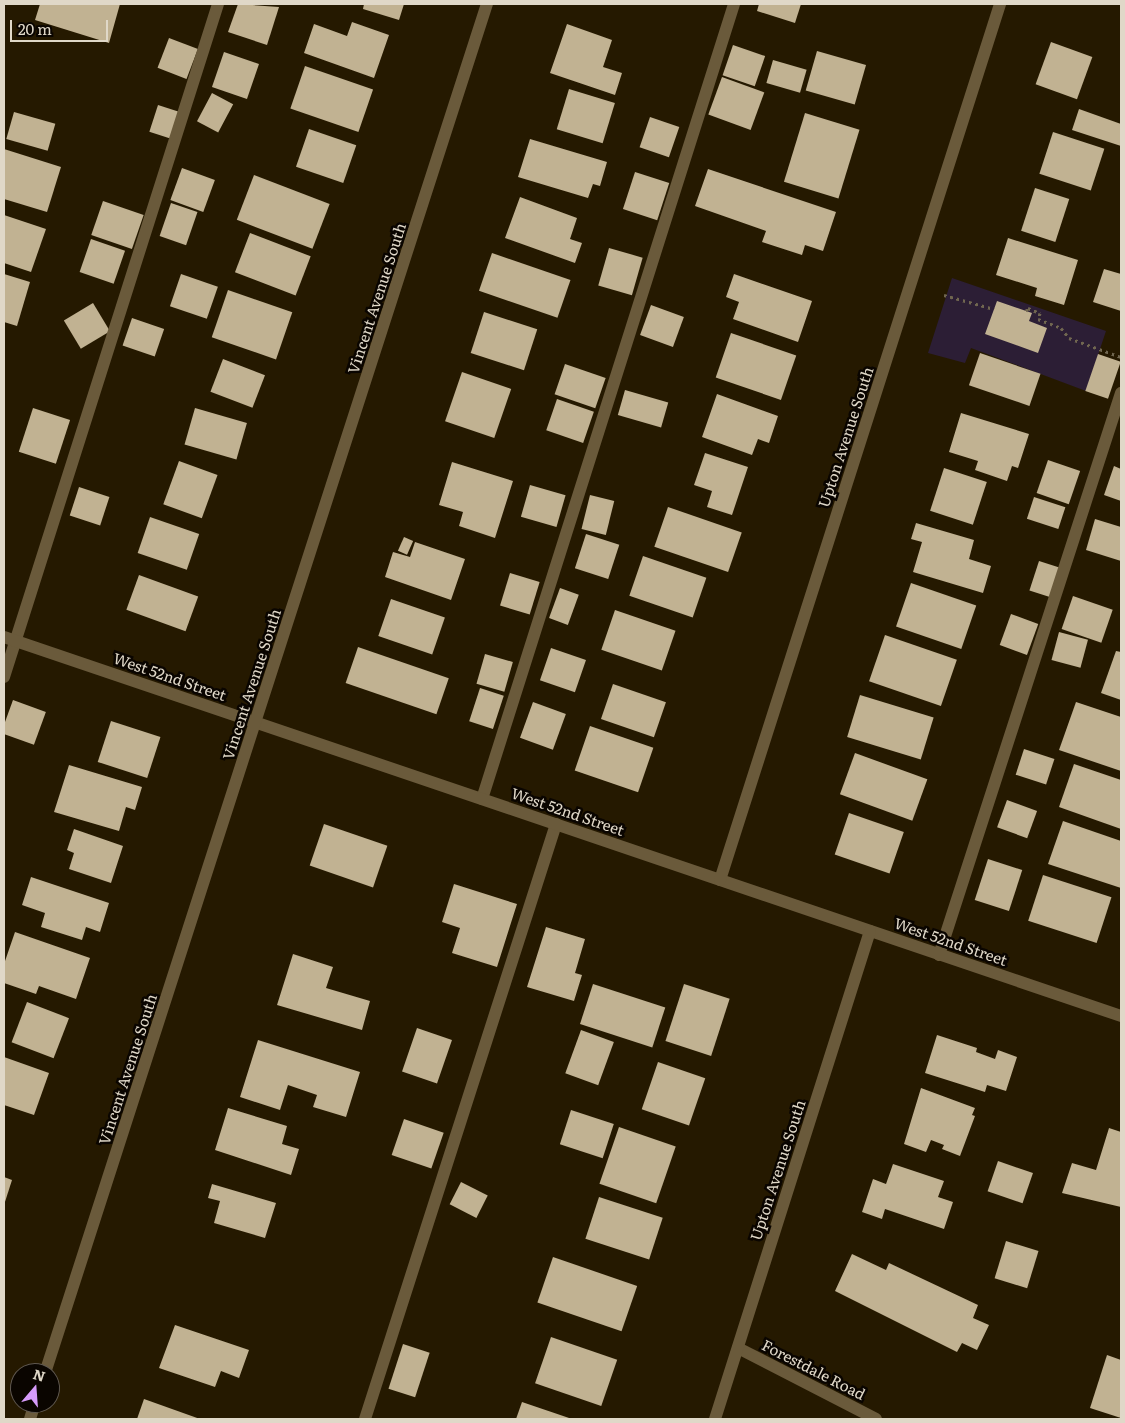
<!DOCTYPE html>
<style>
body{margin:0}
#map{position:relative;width:1125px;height:1423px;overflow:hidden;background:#251900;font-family:Literata,serif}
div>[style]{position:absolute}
.green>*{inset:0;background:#2c1e35}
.building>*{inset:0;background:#c1b292;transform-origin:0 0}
.path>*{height:3px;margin-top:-1.5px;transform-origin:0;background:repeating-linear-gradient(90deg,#706650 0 2.5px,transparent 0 6.5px)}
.service>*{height:12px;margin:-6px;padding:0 6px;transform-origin:6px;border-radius:6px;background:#6a5a3b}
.minor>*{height:12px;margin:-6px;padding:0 6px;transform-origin:6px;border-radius:6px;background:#6a5a3b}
span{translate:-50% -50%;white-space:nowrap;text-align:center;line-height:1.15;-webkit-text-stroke:5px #0a0500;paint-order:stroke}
.street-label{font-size:15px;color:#e0d8c8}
.frame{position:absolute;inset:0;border:5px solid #e0d8c8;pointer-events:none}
.north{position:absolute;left:10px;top:1363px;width:50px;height:50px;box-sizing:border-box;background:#0a0500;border:1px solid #605950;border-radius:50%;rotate:18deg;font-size:14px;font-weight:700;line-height:20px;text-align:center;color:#e0d8c8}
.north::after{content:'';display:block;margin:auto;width:18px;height:22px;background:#d69bfa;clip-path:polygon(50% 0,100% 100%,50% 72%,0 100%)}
.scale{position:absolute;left:10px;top:20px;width:98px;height:22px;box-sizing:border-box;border:2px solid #e0d8c8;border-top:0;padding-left:6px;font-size:15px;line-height:18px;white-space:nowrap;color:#e0d8c8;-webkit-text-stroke:4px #0a0500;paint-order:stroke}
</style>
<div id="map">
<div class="green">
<i style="clip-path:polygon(952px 278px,1106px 331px,1086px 391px,971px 348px,965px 363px,928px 353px)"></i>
</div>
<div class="building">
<i style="clip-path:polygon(40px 4px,120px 4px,109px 43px,35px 20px)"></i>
<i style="clip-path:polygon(238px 4px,279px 7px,267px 45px,228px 32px)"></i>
<i style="clip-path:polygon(364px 4px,404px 4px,399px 20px,363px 9px)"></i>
<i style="clip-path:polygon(759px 4px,801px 4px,795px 23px,757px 11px)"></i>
<i style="clip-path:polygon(352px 22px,389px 35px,374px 78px,304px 53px,314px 24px,347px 36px)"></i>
<i style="clip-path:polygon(567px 24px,612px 40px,603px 67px,622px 73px,615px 95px,550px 73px)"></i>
<i style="left:169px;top:38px;width:31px;height:32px;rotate:21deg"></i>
<i style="left:1051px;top:42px;width:44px;height:45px;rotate:20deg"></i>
<i style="left:733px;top:45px;width:34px;height:32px;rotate:19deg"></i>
<i style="left:817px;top:51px;width:51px;height:41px;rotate:16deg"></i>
<i style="left:224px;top:52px;width:37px;height:37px;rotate:19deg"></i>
<i style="left:773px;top:60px;width:35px;height:24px;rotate:16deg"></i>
<i style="left:305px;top:66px;width:72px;height:45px;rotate:19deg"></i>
<i style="left:722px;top:77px;width:45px;height:40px;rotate:20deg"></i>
<i style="left:569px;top:89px;width:48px;height:42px;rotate:17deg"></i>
<i style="left:212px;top:93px;width:24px;height:32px;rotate:28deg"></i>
<i style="left:158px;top:105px;width:22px;height:28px;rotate:18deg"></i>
<i style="clip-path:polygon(1079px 109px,1121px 124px,1121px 146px,1072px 130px)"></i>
<i style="left:14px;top:112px;width:43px;height:28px;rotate:16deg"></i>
<i style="left:805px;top:113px;width:57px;height:72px;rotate:17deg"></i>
<i style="left:650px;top:117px;width:31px;height:32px;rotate:19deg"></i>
<i style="left:309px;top:129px;width:50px;height:40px;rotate:19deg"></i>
<i style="left:1053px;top:132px;width:54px;height:44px;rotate:18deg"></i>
<i style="clip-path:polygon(530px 139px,607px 162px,600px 186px,593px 184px,588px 198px,518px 177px)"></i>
<i style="clip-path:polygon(4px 149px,61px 167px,47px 212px,4px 199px)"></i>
<i style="left:182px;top:168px;width:35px;height:34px;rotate:20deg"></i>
<i style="clip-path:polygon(708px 169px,836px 212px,823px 251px,805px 245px,802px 255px,762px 242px,766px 231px,695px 206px)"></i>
<i style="left:635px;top:172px;width:36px;height:39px;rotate:18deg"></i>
<i style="left:254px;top:175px;width:81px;height:48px;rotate:21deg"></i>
<i style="left:1035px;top:188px;width:36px;height:45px;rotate:18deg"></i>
<i style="clip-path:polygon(520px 197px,577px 218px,570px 239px,582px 243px,575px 263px,505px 238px)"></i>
<i style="left:103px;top:201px;width:43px;height:36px;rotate:19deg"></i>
<i style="left:171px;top:203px;width:28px;height:35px;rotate:19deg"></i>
<i style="clip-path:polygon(4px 215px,46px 229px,31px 272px,4px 263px)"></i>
<i style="left:250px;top:233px;width:65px;height:42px;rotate:21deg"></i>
<i style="clip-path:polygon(1008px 238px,1078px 260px,1064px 305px,1035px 296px,1037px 288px,996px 275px)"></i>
<i style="left:91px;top:239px;width:36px;height:35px;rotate:19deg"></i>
<i style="left:609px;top:248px;width:35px;height:39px;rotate:16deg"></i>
<i style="left:492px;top:253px;width:83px;height:40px;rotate:19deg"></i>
<i style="clip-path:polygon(1104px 269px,1121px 274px,1121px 311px,1093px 302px)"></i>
<i style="clip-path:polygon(4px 274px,30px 282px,17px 326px,4px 322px)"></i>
<i style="left:181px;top:274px;width:39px;height:34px;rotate:19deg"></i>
<i style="clip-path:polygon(734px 274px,812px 301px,798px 342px,733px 319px,739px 302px,726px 297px)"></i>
<i style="left:228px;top:290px;width:68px;height:50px;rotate:19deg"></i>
<i style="clip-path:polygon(997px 301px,1032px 313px,1029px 321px,1047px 328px,1038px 353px,985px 334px)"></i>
<i style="left:93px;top:303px;width:33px;height:34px;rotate:59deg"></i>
<i style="left:651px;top:305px;width:35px;height:32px;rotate:20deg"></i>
<i style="left:484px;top:312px;width:56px;height:43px;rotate:18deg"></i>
<i style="left:132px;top:318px;width:34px;height:29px;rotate:19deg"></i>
<i style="left:731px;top:333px;width:69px;height:47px;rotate:19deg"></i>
<i style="left:980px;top:353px;width:64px;height:34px;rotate:19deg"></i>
<i style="left:1098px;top:354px;width:24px;height:39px;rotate:19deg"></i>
<i style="left:223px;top:359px;width:45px;height:35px;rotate:21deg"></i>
<i style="left:565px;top:364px;width:43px;height:32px;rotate:19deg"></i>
<i style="left:462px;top:372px;width:52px;height:52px;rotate:19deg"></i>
<i style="left:625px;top:390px;width:45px;height:26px;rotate:16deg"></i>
<i style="clip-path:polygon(717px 394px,778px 416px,769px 443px,758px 439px,752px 455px,702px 437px)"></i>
<i style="left:557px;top:399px;width:39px;height:33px;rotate:19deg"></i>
<i style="left:33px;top:408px;width:39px;height:46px;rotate:18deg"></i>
<i style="left:195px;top:408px;width:54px;height:38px;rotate:16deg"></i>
<i style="clip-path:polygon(961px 413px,1029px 434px,1018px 468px,1012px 466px,1007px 481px,975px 470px,978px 461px,949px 452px)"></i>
<i style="clip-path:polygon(705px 453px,748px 467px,732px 515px,707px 507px,712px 491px,694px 485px)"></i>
<i style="left:1048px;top:460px;width:34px;height:35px;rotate:19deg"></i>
<i style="left:179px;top:461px;width:41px;height:46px;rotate:20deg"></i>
<i style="clip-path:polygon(452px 462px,513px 481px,495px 538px,459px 526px,463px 512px,439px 505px)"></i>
<i style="clip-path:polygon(1114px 466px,1121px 469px,1121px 501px,1104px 495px)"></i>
<i style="left:944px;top:468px;width:45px;height:45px;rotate:18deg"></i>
<i style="left:530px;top:485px;width:37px;height:33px;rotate:16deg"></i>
<i style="left:79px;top:487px;width:32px;height:30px;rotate:18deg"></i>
<i style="left:590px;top:495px;width:25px;height:35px;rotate:14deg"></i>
<i style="left:1034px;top:497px;width:33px;height:23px;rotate:18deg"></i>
<i style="left:668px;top:507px;width:78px;height:42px;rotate:19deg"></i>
<i style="left:150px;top:517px;width:52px;height:38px;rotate:19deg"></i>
<i style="clip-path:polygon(1095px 519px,1121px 527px,1121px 561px,1086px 550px)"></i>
<i style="clip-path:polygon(916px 523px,974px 540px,969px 559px,991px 566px,983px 593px,913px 572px,922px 542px,911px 539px)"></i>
<i style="left:586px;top:534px;width:35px;height:36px;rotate:18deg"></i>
<i style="left:404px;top:537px;width:10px;height:15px;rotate:24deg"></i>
<i style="clip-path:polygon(415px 542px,465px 559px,451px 600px,385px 577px,393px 552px,410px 557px)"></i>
<i style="left:643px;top:556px;width:67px;height:42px;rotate:19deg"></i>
<i style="left:1039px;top:561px;width:23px;height:31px;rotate:18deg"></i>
<i style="left:510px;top:573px;width:31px;height:34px;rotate:17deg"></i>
<i style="left:139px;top:575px;width:63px;height:37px;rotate:20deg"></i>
<i style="left:911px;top:583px;width:69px;height:46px;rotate:19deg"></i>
<i style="left:560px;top:588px;width:20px;height:32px;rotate:20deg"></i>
<i style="left:1073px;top:596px;width:42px;height:35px;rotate:19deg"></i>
<i style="left:391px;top:599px;width:57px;height:39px;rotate:19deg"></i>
<i style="left:615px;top:610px;width:64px;height:42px;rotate:19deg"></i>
<i style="left:1011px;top:614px;width:29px;height:33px;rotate:20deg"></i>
<i style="left:1059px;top:632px;width:30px;height:29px;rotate:15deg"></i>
<i style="left:885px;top:635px;width:76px;height:49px;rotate:19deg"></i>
<i style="left:358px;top:647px;width:96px;height:38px;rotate:19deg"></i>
<i style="left:551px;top:648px;width:37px;height:34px;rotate:19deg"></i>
<i style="clip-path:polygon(1116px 651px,1121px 652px,1121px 700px,1101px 693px)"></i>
<i style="left:485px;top:654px;width:29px;height:31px;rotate:16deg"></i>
<i style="left:613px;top:684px;width:56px;height:37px;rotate:19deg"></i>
<i style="left:480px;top:688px;width:25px;height:35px;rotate:18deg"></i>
<i style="left:860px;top:695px;width:77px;height:44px;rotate:17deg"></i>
<i style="left:13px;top:700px;width:35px;height:35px;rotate:20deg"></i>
<i style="left:533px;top:702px;width:35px;height:38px;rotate:20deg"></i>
<i style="clip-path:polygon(1076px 702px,1121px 717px,1121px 771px,1059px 750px)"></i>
<i style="left:111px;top:721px;width:52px;height:43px;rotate:18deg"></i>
<i style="left:590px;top:726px;width:67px;height:47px;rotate:19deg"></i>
<i style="left:1024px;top:749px;width:32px;height:27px;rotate:18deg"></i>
<i style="left:855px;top:753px;width:77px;height:44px;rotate:20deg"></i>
<i style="clip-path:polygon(1074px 764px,1121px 780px,1121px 829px,1059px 807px)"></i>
<i style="clip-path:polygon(69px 765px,142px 787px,135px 810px,126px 807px,119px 831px,54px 812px)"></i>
<i style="left:1007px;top:800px;width:32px;height:29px;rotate:20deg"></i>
<i style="left:849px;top:813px;width:58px;height:44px;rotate:19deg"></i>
<i style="clip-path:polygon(1063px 821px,1121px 841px,1121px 888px,1048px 864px)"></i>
<i style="left:324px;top:824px;width:67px;height:44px;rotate:19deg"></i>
<i style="clip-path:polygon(74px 829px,123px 846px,111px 883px,69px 869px,74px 853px,67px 850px)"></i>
<i style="left:988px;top:859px;width:36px;height:43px;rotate:18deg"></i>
<i style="left:1043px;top:875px;width:72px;height:48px;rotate:18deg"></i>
<i style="clip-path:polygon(31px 877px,109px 903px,100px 932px,86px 927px,82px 940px,41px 927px,45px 913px,22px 905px)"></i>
<i style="clip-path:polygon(454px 884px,517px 904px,497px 967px,452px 953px,460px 928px,442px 922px)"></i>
<i style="clip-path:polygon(546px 927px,585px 939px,575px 973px,582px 975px,574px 1001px,527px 987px)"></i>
<i style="clip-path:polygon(15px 932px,90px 958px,76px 999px,39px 986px,36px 994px,4px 983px,4px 964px)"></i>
<i style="clip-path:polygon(293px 954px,333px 967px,326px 988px,370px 1001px,362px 1030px,277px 1005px)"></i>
<i style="left:593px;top:984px;width:76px;height:42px;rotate:18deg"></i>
<i style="left:684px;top:984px;width:48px;height:60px;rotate:18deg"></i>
<i style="left:27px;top:1002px;width:45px;height:43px;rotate:21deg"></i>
<i style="left:417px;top:1028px;width:37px;height:46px;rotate:19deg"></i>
<i style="left:581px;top:1030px;width:35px;height:46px;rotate:20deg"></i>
<i style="clip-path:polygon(937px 1035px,977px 1048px,976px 1052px,995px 1059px,998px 1050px,1017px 1057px,1006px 1091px,987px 1085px,985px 1092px,925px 1073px)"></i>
<i style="clip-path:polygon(258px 1040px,360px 1072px,346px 1117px,313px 1107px,317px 1095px,288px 1085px,280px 1110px,240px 1097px)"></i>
<i style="clip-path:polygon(4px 1057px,49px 1073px,34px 1115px,4px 1105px)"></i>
<i style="left:658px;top:1062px;width:50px;height:50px;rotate:19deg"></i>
<i style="clip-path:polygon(921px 1088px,975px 1108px,972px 1115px,975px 1116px,960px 1156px,942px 1149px,944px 1145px,931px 1140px,926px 1152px,904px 1144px)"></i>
<i style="clip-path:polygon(228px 1108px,287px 1126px,282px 1144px,299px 1149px,291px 1175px,215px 1150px)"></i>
<i style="left:571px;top:1110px;width:45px;height:36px;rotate:18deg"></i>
<i style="left:404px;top:1119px;width:42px;height:38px;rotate:19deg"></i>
<i style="left:619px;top:1127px;width:60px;height:60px;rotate:19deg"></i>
<i style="clip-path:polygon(1109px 1128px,1121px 1132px,1121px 1207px,1062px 1193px,1072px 1163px,1096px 1170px)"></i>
<i style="left:998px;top:1161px;width:37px;height:32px;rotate:19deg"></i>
<i style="clip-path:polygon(893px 1164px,944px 1181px,938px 1197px,953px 1202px,944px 1229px,885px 1209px,882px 1219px,862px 1212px,873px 1179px,886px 1184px)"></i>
<i style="clip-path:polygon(4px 1177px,12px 1180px,4px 1205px)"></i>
<i style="left:461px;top:1182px;width:30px;height:25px;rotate:27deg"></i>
<i style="clip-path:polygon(212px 1184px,276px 1203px,265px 1238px,214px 1223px,220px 1201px,208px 1198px)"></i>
<i style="left:599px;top:1197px;width:67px;height:44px;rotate:18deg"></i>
<i style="left:1006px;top:1241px;width:34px;height:39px;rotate:17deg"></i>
<i style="clip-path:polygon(852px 1254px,886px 1270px,889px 1263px,978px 1305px,973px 1318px,989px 1325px,977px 1350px,962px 1343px,957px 1352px,835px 1291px)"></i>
<i style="left:553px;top:1257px;width:89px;height:48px;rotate:19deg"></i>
<i style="clip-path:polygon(175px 1325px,249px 1350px,239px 1378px,221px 1371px,215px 1387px,159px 1368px)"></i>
<i style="left:551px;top:1337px;width:70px;height:49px;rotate:19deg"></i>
<i style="left:403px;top:1344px;width:28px;height:47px;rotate:18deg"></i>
<i style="clip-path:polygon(1107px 1355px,1121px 1360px,1121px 1418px,1090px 1408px)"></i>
<i style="clip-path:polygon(144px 1399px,200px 1419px,137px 1419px)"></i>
<i style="clip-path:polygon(522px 1402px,572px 1419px,516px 1419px)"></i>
</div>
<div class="path">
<i style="left:944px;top:295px;width:52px;rotate:15.6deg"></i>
<i style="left:1026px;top:311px;width:4px;rotate:-56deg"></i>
<i style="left:1028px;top:308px;width:13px;rotate:23deg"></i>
<i style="left:1040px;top:313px;width:6px;rotate:108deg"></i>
<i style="left:1038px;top:319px;width:25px;rotate:21deg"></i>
<i style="left:1061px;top:328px;width:13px;rotate:51deg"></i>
<i style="left:1069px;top:338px;width:55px;rotate:20.1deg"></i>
</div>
<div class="service">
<i style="left:4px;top:677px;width:706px;rotate:-72.36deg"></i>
<i style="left:482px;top:799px;width:834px;rotate:-72.41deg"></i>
<i style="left:939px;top:955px;width:591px;rotate:-72.06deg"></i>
<i style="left:365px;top:1419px;width:625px;rotate:-72.2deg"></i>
</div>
<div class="minor">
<i style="left:4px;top:637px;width:1180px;rotate:18.74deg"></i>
<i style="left:720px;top:880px;width:920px;rotate:-72.27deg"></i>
<i style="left:738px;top:1348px;width:155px;rotate:27.2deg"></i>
<i style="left:45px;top:1373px;width:1439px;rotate:-72.11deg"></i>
<i style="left:30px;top:1419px;width:17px;rotate:-73deg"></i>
<i style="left:715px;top:1419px;width:512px;rotate:-72.38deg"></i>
</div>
<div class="street-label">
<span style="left:376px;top:298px;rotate:-72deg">Vincent Avenue South</span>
<span style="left:845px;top:437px;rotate:-72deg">Upton Avenue South</span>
<span style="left:170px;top:676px;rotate:19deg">West 52nd Street</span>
<span style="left:251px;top:684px;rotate:-72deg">Vincent Avenue South</span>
<span style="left:568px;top:811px;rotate:19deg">West 52nd Street</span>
<span style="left:951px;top:941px;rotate:19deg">West 52nd Street</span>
<span style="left:127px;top:1069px;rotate:-72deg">Vincent Avenue South</span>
<span style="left:777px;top:1170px;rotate:-72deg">Upton Avenue South</span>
<span style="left:814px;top:1369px;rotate:27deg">Forestdale Road</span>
</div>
<div class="frame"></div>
<div class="north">N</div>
<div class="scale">20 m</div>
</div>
